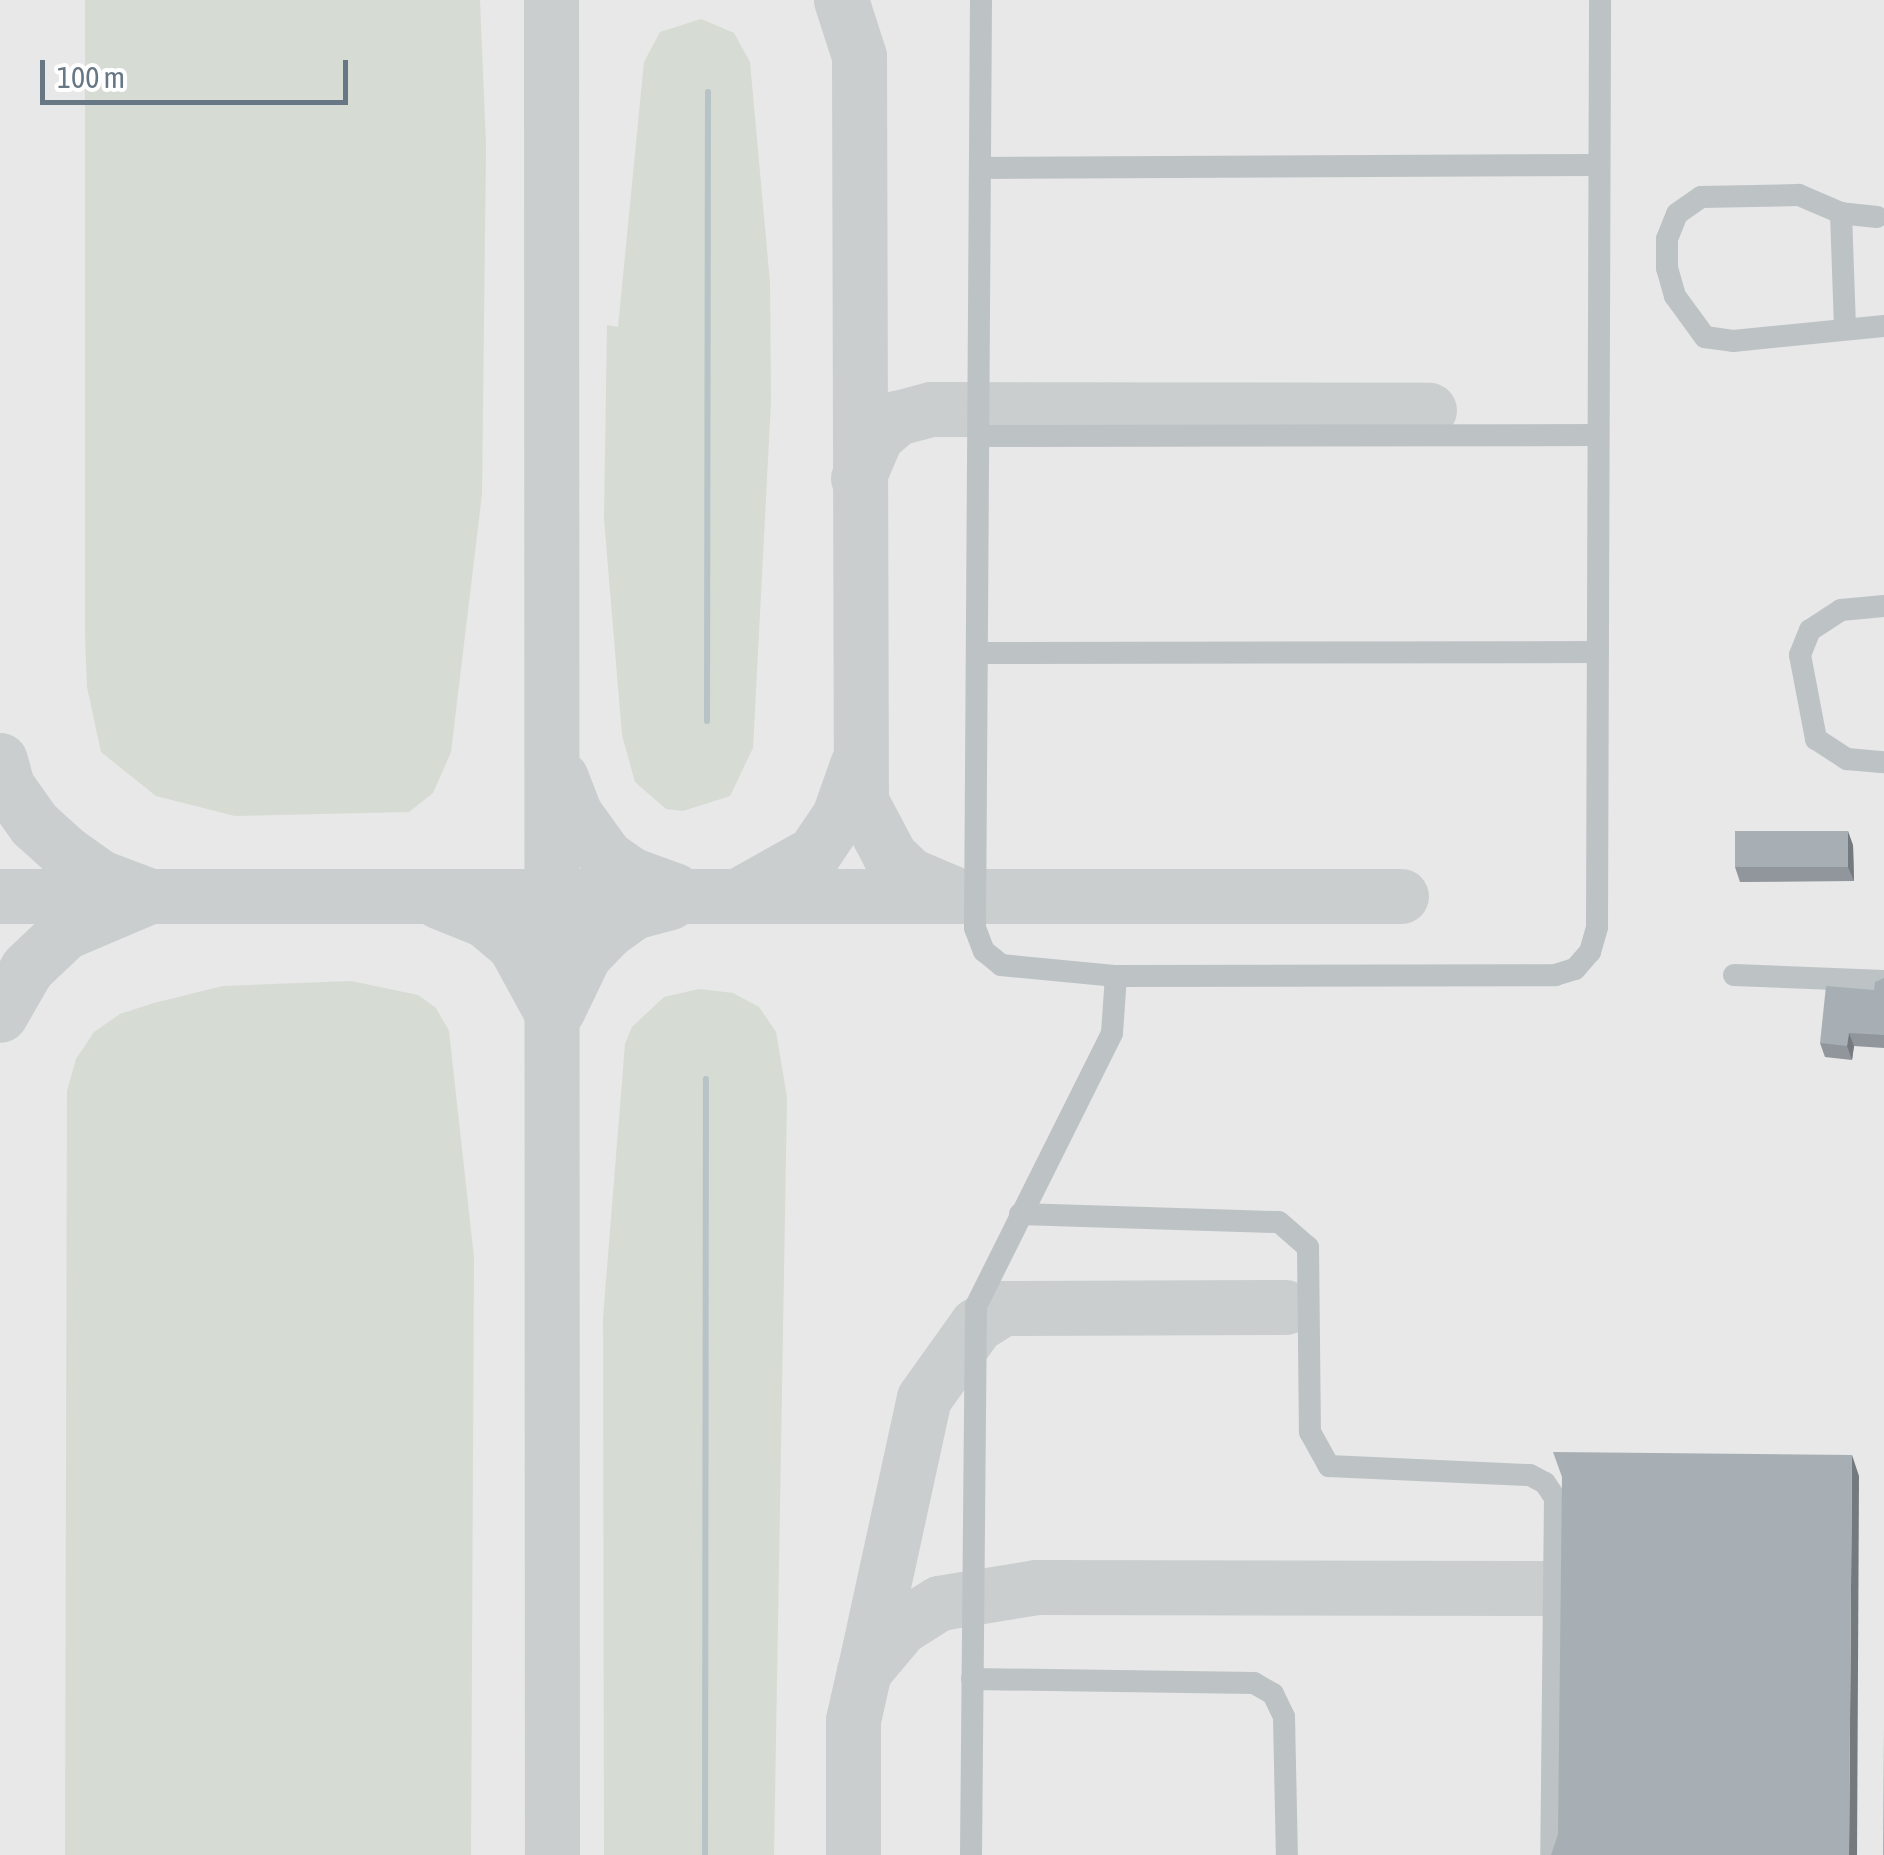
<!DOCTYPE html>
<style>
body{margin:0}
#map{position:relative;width:1884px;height:1855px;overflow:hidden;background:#f6f6f3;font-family:"Asap Condensed",sans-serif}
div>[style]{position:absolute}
.built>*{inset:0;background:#e7e8e7;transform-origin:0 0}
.green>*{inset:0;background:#d6dbd3}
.stream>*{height:6px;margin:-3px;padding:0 3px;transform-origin:3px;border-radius:3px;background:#b7c3c7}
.taxiway>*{height:55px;margin:-27.5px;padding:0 27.5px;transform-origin:27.5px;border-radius:27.5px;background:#cacecf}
.minor>*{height:22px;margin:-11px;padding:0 11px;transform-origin:11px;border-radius:11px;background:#bdc2c5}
.wall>*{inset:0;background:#90969b}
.shaded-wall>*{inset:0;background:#757a7e}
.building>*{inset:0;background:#a7afb4;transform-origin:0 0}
span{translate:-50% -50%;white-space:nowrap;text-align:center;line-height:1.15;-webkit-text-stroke:10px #fff;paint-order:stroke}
.scale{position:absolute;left:40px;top:60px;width:308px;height:45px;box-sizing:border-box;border:5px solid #677783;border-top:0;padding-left:12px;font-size:30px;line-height:35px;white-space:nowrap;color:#677783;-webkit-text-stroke:8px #fff;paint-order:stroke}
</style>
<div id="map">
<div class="built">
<i style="left:0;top:0;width:1884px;height:1855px"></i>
</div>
<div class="green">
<i style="clip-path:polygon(85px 0,480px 0,486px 147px,482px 494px,451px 752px,433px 793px,409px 812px,235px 816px,156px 796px,101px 752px,87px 687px,85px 634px)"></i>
<i style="clip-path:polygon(701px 19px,734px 33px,750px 62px,770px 283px,771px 401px,753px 748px,730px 796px,683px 811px,666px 809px,635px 782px,622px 735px,604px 519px,607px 325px,618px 327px,644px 62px,660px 32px)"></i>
<i style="clip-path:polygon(351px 981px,418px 995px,436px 1008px,449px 1031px,474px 1258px,471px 1855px,65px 1855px,67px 1091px,76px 1059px,94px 1032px,120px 1014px,154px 1003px,223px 986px)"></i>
<i style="clip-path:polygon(699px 989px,733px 993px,759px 1007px,776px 1032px,787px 1097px,774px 1855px,604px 1855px,603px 1318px,625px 1044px,632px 1027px,664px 997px)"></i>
</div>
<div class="stream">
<i style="left:707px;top:721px;width:629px;rotate:-89.91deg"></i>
<i style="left:705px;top:1855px;width:776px;rotate:-89.93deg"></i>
</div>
<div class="taxiway">
<i style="left:551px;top:0;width:1855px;rotate:89.97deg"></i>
<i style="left:841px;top:0;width:59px;rotate:72.2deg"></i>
<i style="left:859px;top:56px;width:745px;rotate:89.85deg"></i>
<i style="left:861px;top:801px;width:62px;rotate:62.2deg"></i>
<i style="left:890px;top:856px;width:28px;rotate:44deg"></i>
<i style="left:910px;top:875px;width:46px;rotate:23.2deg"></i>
<i style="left:858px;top:478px;width:46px;rotate:-66.8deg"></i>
<i style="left:876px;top:436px;width:28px;rotate:-41deg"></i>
<i style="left:897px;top:418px;width:35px;rotate:-15deg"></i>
<i style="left:931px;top:409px;width:498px;rotate:0.1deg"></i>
<i style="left:0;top:760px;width:27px;rotate:75deg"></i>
<i style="left:7px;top:786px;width:47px;rotate:54.6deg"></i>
<i style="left:34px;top:824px;width:43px;rotate:42.2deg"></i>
<i style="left:66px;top:853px;width:42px;rotate:35.2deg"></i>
<i style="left:100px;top:877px;width:53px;rotate:20.8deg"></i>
<i style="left:150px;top:896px;width:92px;rotate:157deg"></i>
<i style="left:65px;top:932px;width:52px;rotate:136.5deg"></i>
<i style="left:27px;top:968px;width:54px;rotate:119.9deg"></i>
<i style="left:561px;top:778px;width:39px;rotate:69deg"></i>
<i style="left:575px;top:814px;width:53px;rotate:54.2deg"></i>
<i style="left:606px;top:857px;width:32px;rotate:35deg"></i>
<i style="left:632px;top:875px;width:45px;rotate:19.7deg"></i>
<i style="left:746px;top:891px;width:78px;rotate:-29.2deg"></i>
<i style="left:814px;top:853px;width:45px;rotate:-56deg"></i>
<i style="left:839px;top:816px;width:54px;rotate:-70.6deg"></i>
<i style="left:0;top:896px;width:1401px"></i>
<i style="left:438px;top:901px;width:51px;rotate:22deg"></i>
<i style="left:485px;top:920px;width:38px;rotate:40deg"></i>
<i style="left:514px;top:944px;width:75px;rotate:61.4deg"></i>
<i style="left:558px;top:1009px;width:60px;rotate:-64.3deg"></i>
<i style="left:584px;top:955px;width:33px;rotate:-46deg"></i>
<i style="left:607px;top:931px;width:32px;rotate:-36deg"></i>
<i style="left:633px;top:912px;width:38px;rotate:-15deg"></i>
<i style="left:865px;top:1668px;width:276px;rotate:-77.7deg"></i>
<i style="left:924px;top:1398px;width:90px;rotate:-54.5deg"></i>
<i style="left:976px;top:1325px;width:32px;rotate:-32deg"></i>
<i style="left:1003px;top:1308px;width:282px;rotate:-0.2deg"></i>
<i style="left:853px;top:1855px;width:135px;rotate:-90deg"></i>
<i style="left:853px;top:1720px;width:50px;rotate:-77.3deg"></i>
<i style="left:864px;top:1671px;width:57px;rotate:-49.9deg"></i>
<i style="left:901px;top:1627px;width:45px;rotate:-32.3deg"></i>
<i style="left:939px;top:1603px;width:99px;rotate:-9.3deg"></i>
<i style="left:1037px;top:1587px;width:504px;rotate:0.11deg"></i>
</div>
<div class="minor">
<i style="left:981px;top:0;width:928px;rotate:90.37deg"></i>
<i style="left:975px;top:928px;width:25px;rotate:69deg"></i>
<i style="left:984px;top:951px;width:22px;rotate:39deg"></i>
<i style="left:1001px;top:965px;width:116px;rotate:5.5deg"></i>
<i style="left:1116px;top:976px;width:439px;rotate:-0.1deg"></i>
<i style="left:1555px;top:975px;width:21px;rotate:-17deg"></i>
<i style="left:1575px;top:969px;width:23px;rotate:-49deg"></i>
<i style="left:1590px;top:952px;width:26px;rotate:-74deg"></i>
<i style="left:1597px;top:927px;width:927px;rotate:-89.81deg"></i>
<i style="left:980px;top:168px;width:619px;rotate:-0.28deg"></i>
<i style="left:1841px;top:213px;width:113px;rotate:88deg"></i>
<i style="left:1877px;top:217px;width:36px;rotate:-174deg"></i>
<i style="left:1841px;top:213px;width:46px;rotate:-156.8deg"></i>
<i style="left:1799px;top:195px;width:98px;rotate:178.8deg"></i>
<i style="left:1701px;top:197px;width:29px;rotate:145deg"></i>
<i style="left:1677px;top:214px;width:27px;rotate:112deg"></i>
<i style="left:1667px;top:239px;width:29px;rotate:90deg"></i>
<i style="left:1667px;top:268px;width:29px;rotate:74deg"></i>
<i style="left:1675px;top:296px;width:51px;rotate:53.8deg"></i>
<i style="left:1705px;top:337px;width:28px;rotate:8deg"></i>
<i style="left:1733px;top:341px;width:152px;rotate:-5.7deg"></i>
<i style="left:979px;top:436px;width:619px;rotate:-0.09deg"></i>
<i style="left:1884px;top:606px;width:43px;rotate:174.7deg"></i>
<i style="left:1841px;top:610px;width:37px;rotate:147deg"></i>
<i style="left:1810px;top:630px;width:27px;rotate:112deg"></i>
<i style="left:1800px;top:655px;width:86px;rotate:79.2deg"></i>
<i style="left:1816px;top:739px;width:37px;rotate:33deg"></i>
<i style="left:1847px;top:759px;width:37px;rotate:5deg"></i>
<i style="left:977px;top:653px;width:621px;rotate:-0.09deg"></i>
<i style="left:1734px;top:975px;width:150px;rotate:2.3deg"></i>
<i style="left:1020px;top:1214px;width:259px;rotate:1.8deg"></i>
<i style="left:1279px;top:1222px;width:38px;rotate:41deg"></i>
<i style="left:1308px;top:1247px;width:185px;rotate:89.4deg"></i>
<i style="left:1310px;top:1432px;width:39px;rotate:61deg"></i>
<i style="left:1329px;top:1466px;width:201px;rotate:2.6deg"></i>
<i style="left:1530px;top:1475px;width:17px;rotate:28deg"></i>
<i style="left:1545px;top:1483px;width:18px;rotate:56deg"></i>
<i style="left:1555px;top:1498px;width:357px;rotate:90.6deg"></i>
<i style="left:972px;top:1679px;width:282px;rotate:0.8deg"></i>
<i style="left:1254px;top:1683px;width:22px;rotate:30deg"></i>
<i style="left:1273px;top:1694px;width:25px;rotate:64deg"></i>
<i style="left:1284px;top:1717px;width:138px;rotate:88.8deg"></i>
<i style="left:971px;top:1855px;width:549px;rotate:-89.48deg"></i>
<i style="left:976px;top:1306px;width:305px;rotate:-63.5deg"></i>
<i style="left:1112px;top:1033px;width:57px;rotate:-86deg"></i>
</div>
<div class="wall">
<i style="clip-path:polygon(1853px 845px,1854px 881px,1740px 882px,1735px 867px)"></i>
<i style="clip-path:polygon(1884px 978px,1884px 1048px,1854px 1046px,1852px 1060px,1825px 1057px,1820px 1043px,1874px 990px)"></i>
</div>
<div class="shaded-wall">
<i style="clip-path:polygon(1848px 831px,1853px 845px,1854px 881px,1848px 867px)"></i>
<i style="clip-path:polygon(1849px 1033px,1854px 1046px,1852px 1060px,1847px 1046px)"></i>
<i style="clip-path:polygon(1852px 1455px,1859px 1476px,1857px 1855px,1849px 1855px)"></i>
</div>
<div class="building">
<i style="left:1848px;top:831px;width:36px;height:113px;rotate:90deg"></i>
<i style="clip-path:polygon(1884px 978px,1884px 1035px,1849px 1033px,1847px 1046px,1820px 1043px,1826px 986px,1874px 990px,1875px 982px)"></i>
<i style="clip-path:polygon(1553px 1452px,1852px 1455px,1849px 1855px,1551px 1855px,1558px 1834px,1562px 1477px)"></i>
<i style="clip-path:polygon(1884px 1727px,1884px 1855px,1883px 1855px)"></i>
</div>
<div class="scale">100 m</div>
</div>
